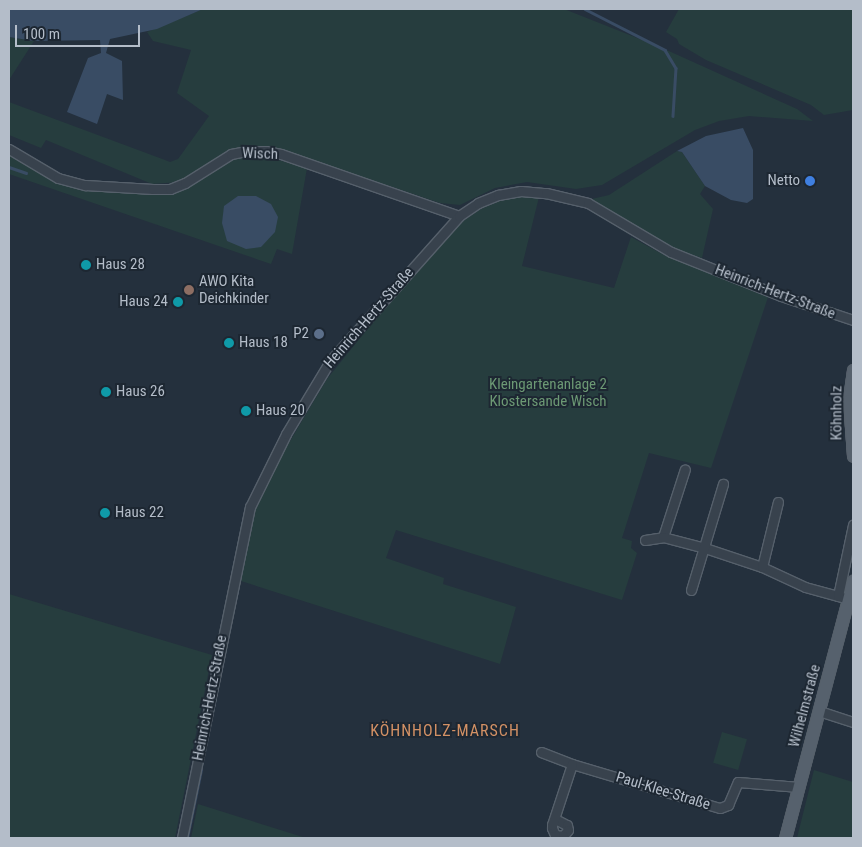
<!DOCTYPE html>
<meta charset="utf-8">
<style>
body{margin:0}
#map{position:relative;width:862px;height:847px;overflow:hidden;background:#24303d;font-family:"Roboto Condensed",sans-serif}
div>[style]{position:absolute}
.green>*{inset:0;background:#263d3e;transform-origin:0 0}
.water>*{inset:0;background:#394c64}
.stream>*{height:2.5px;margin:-1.25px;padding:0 1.25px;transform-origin:1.25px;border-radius:1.25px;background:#394c64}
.roads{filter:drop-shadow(1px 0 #56606b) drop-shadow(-1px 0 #56606b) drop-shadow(0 1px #56606b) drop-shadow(0 -1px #56606b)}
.minor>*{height:9px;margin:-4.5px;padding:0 4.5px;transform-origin:4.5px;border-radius:4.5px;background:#38424d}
.major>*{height:11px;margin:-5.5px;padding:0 5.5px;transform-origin:5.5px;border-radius:5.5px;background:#56616d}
.dots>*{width:14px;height:14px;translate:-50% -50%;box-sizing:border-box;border:2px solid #1d2732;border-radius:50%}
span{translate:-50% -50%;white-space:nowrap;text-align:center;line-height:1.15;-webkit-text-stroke:4px #1d2732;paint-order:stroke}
.street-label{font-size:15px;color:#b4bdc9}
.poi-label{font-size:15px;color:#b4bdc9}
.right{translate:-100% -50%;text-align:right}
.left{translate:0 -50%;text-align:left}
.park-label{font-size:15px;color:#6c9974}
.neighbourhood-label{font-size:16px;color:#d39165;letter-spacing:1px}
.frame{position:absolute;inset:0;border:10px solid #b4bdc9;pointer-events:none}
.scale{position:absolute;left:15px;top:25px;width:125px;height:22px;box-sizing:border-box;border:2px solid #b4bdc9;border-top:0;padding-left:6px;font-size:15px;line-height:18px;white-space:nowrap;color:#b4bdc9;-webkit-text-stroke:4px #1d2732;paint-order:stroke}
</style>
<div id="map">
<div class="green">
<i style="clip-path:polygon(203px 9px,564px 9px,660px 47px,797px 109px,813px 121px,749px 116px,719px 121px,695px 130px,602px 185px,576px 189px,527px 182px,495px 188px,460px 205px,440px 203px,279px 149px,244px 147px,229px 150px,179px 182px,152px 184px,46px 140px,41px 148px,9px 135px,9px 102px,165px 160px,170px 162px,178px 159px,209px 116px,177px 93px,191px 50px,153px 41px,147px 32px)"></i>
<i style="clip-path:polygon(679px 9px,853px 9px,853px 110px,824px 115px,811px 105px,706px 60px,679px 44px,677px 39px,666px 32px)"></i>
<i style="clip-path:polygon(9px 37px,34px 41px,9px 80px)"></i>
<i style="clip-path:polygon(677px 151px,682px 152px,705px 186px,700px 194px,713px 209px,702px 258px,671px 248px,583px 201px,609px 195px)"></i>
<i style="clip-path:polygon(9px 153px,37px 172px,85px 189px,160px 194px,188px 187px,233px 158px,257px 154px,307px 168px,292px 254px,277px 249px,271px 264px,9px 174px)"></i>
<i style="clip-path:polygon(522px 197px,539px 197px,522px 266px,614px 288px,631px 237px,664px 255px,768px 297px,711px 468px,649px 453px,622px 538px,632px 541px,631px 548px,637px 553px,622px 600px,396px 530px,386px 558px,444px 578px,443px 584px,516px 607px,500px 664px,241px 581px,255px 509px,271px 473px,327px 379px,385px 307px,463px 221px,481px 209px,500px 201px)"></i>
<i style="clip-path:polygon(9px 594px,212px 655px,175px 838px,9px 838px)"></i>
<i style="left:722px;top:732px;width:26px;height:32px;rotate:16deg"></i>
<i style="clip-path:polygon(814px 770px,853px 782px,853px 838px,797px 838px)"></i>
<i style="clip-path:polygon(198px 804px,306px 838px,191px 838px)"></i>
</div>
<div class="water">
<i style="clip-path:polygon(9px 9px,203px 9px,157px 29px,110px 39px,106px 53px,122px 61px,123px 100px,107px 94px,97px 124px,67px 112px,88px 58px,101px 53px,100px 40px,34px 41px,9px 37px)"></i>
<i style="clip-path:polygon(743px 128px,753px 150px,753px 199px,747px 203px,731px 200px,705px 186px,682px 152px,677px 151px,706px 136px)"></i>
<i style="clip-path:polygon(238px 196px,256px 196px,271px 204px,278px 217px,275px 232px,261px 247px,246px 249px,227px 241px,222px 223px,224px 206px)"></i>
</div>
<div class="stream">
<i style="left:585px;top:9px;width:90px;rotate:27.1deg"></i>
<i style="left:665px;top:50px;width:21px;rotate:59deg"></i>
<i style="left:676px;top:68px;width:48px;rotate:93.6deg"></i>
<i style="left:9px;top:167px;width:18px;rotate:19deg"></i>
<i style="left:187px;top:838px;width:69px;rotate:-78.4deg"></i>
</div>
<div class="roads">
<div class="minor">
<i style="left:9px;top:149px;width:57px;rotate:30.6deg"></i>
<i style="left:58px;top:178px;width:28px;rotate:15deg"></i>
<i style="left:85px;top:185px;width:68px;rotate:3.4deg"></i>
<i style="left:153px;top:189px;width:17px"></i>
<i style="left:170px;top:189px;width:16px;rotate:-22deg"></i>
<i style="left:185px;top:183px;width:54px;rotate:-32.2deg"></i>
<i style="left:231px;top:154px;width:15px;rotate:-11deg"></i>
<i style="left:246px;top:151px;width:20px"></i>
<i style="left:266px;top:151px;width:15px;rotate:11deg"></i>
<i style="left:281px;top:154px;width:188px;rotate:19.2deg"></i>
<i style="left:663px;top:537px;width:71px;rotate:-72.1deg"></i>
<i style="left:645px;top:540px;width:18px;rotate:-9deg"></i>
<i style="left:663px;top:537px;width:43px;rotate:14.7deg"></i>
<i style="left:705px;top:548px;width:60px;rotate:18.4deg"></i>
<i style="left:762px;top:567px;width:47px;rotate:24.9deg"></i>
<i style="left:805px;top:587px;width:46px;rotate:15.3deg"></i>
<i style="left:762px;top:567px;width:67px;rotate:-76.2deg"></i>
<i style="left:691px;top:590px;width:111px;rotate:-73.2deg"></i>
<i style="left:838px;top:596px;width:73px;rotate:-78.1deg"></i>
<i style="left:819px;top:711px;width:36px;rotate:18deg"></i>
<i style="left:541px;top:752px;width:33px;rotate:21deg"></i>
<i style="left:572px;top:764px;width:154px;rotate:16.6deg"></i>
<i style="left:720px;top:808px;width:9px;rotate:-21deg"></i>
<i style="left:728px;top:805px;width:25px;rotate:-67deg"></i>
<i style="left:738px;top:782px;width:61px;rotate:4.7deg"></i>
<i style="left:555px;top:819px;width:13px;rotate:27deg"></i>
<i style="left:567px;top:825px;width:5px;rotate:79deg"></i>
<i style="left:568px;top:830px;width:8px;rotate:130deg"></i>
<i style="left:563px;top:836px;width:8px;rotate:-173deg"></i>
<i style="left:555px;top:835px;width:8px;rotate:-113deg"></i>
<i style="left:552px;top:828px;width:3px;rotate:-90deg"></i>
<i style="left:552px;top:825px;width:64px;rotate:-71.8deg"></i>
<i style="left:182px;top:838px;width:338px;rotate:-78.4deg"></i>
<i style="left:250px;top:507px;width:81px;rotate:-63.7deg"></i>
<i style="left:286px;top:434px;width:85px;rotate:-58.9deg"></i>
<i style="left:330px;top:361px;width:194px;rotate:-48.3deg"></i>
<i style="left:459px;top:216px;width:23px;rotate:-34deg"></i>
<i style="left:478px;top:203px;width:22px;rotate:-22deg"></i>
<i style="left:498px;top:195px;width:23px;rotate:-10deg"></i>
<i style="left:521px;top:191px;width:25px;rotate:5deg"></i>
<i style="left:546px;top:193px;width:43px;rotate:13.4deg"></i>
<i style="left:588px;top:203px;width:96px;rotate:30.6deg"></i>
<i style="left:671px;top:252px;width:118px;rotate:21.8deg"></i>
<i style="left:781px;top:296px;width:76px;rotate:18.4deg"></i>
</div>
<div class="major">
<i style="left:853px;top:370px;width:30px;rotate:98deg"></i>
<i style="left:849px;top:400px;width:56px;rotate:85.9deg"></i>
<i style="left:785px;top:838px;width:266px;rotate:-75.2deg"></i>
</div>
</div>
<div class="dots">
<i style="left:810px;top:181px;background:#3f7fe0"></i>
<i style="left:86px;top:265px;background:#0f9aa8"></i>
<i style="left:189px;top:290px;background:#8d6e63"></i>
<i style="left:178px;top:302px;background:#0f9aa8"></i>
<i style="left:319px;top:334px;background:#5c6f8a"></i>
<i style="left:229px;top:343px;background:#0f9aa8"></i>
<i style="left:106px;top:392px;background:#0f9aa8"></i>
<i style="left:246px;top:411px;background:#0f9aa8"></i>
<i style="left:105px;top:513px;background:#0f9aa8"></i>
</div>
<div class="street-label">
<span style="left:260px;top:154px;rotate:2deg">Wisch</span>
<span style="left:775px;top:292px;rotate:21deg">Heinrich-Hertz-Straße</span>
<span style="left:369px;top:318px;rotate:-49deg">Heinrich-Hertz-Straße</span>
<span style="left:837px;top:413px;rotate:-90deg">Köhnholz</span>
<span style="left:210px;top:698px;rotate:-79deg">Heinrich-Hertz-Straße</span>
<span style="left:805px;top:706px;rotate:-75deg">Wilhelmstraße</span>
<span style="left:663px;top:791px;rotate:17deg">Paul-Klee-Straße</span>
</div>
<div class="poi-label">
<span class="right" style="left:800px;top:181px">Netto</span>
<span class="left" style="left:96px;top:265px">Haus 28</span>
<span class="left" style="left:199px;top:290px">AWO Kita<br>Deichkinder</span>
<span class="right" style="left:168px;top:302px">Haus 24</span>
<span class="right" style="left:309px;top:334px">P2</span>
<span class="left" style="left:239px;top:343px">Haus 18</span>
<span class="left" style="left:116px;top:392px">Haus 26</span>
<span class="left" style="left:256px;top:411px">Haus 20</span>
<span class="left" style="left:115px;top:513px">Haus 22</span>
</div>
<div class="park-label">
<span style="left:548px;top:393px">Kleingartenanlage 2<br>Klostersande Wisch</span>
</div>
<div class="neighbourhood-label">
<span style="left:445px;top:731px">KÖHNHOLZ-MARSCH</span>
</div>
<div class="frame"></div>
<div class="scale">100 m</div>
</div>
